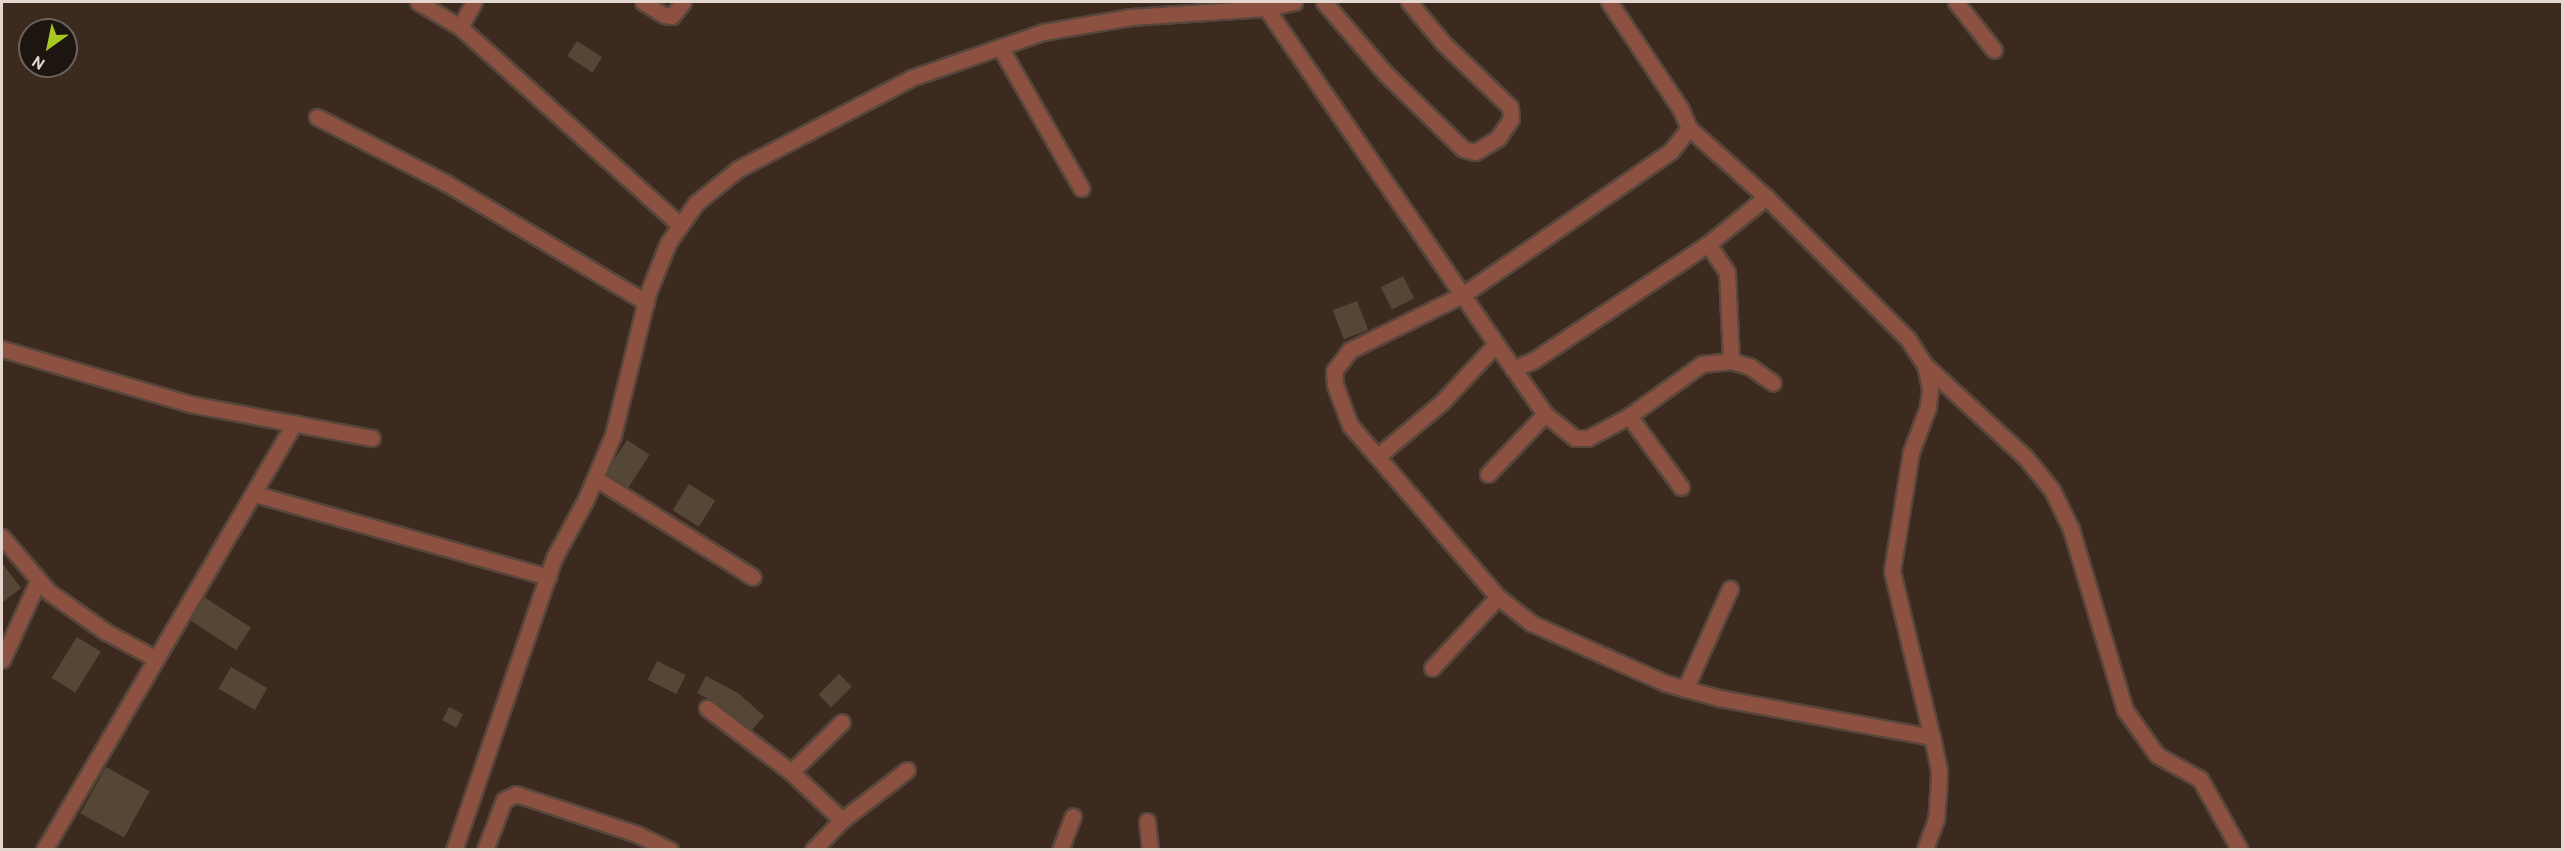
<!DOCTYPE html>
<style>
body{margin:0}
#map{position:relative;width:2564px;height:851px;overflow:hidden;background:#3c2a1f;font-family:Overpass,sans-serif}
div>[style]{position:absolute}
.building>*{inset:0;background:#564636;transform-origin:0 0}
.roads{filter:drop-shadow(2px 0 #57463b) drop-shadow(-2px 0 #57463b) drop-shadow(0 2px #57463b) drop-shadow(0 -2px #57463b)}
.street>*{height:15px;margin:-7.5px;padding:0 7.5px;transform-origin:7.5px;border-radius:7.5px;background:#8c5141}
span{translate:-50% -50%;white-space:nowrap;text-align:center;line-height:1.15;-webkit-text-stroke:5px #1d1510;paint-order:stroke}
.frame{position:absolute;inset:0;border:3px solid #e3d7d0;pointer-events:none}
.north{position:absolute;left:18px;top:18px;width:60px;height:60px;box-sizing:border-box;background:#1d1510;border:2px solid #6c635d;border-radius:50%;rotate:213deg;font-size:16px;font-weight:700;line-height:24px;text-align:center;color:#e3d7d0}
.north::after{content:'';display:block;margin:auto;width:21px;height:27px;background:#a6c821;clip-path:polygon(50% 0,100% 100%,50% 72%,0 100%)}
</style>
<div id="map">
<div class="building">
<i style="left:577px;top:41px;width:30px;height:18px;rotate:33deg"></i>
<i style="left:1403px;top:276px;width:25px;height:25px;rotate:63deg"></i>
<i style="left:1357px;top:301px;width:31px;height:26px;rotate:69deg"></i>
<i style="left:627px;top:440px;width:27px;height:39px;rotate:33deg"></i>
<i style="left:689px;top:484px;width:31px;height:31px;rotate:32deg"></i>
<i style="clip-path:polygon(2px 563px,21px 588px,2px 603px)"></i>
<i style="left:204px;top:597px;width:56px;height:27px;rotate:33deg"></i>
<i style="left:77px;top:637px;width:28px;height:48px;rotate:32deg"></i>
<i style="left:657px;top:661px;width:32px;height:21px;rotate:26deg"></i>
<i style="left:231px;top:667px;width:42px;height:25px;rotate:30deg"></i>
<i style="left:839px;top:674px;width:18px;height:29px;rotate:45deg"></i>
<i style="clip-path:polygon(706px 676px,738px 693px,764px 716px,752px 730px,720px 705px,697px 693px)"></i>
<i style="left:449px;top:707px;width:16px;height:15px;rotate:27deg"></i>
<i style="left:106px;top:767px;width:50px;height:53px;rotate:29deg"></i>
</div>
<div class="roads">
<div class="street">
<i style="left:418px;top:2px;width:49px;rotate:30.8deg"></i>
<i style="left:460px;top:27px;width:295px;rotate:42deg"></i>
<i style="left:643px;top:2px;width:25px;rotate:32deg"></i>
<i style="left:664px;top:15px;width:8px;rotate:7deg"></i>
<i style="left:672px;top:16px;width:18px;rotate:-52deg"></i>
<i style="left:1324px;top:2px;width:95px;rotate:49.3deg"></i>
<i style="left:1386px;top:74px;width:107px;rotate:44.2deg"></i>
<i style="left:1463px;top:149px;width:12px;rotate:14deg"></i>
<i style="left:1475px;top:152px;width:27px;rotate:-31deg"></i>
<i style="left:1498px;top:138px;width:23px;rotate:-56deg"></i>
<i style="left:1511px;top:119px;width:12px;rotate:-95deg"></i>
<i style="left:1510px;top:107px;width:91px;rotate:-136.3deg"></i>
<i style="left:1444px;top:44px;width:55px;rotate:-129.8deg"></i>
<i style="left:1956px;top:2px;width:61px;rotate:51.6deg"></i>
<i style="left:1266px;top:8px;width:407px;rotate:55.6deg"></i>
<i style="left:460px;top:27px;width:29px;rotate:-61deg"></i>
<i style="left:1000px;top:47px;width:163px;rotate:60.1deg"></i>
<i style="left:317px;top:117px;width:145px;rotate:27.1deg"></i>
<i style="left:446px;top:183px;width:233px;rotate:30.8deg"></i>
<i style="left:1689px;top:128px;width:29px;rotate:128deg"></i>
<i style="left:1671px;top:151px;width:254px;rotate:145.4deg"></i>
<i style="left:1462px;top:295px;width:125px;rotate:153.8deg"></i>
<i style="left:1350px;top:350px;width:26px;rotate:127deg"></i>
<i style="left:1334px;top:371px;width:14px;rotate:86deg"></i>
<i style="left:1335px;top:385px;width:43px;rotate:69.4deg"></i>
<i style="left:1350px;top:425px;width:227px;rotate:49.3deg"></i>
<i style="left:1498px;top:597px;width:42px;rotate:38.2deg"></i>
<i style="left:1531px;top:623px;width:147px;rotate:24.1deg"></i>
<i style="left:1665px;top:683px;width:56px;rotate:15.5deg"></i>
<i style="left:1719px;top:698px;width:217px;rotate:10.4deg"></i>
<i style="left:1932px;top:737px;width:34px;rotate:78deg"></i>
<i style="left:1939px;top:770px;width:23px;rotate:92deg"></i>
<i style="left:1938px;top:793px;width:26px;rotate:94deg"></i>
<i style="left:1936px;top:819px;width:33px;rotate:110deg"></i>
<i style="left:1766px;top:197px;width:201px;rotate:45deg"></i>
<i style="left:1908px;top:339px;width:31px;rotate:57deg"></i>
<i style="left:1925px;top:365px;width:24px;rotate:78deg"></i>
<i style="left:1930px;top:388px;width:19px;rotate:96deg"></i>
<i style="left:1928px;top:407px;width:48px;rotate:110.7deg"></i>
<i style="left:1911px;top:452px;width:121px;rotate:99.1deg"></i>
<i style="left:1892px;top:571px;width:171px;rotate:76.5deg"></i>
<i style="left:1708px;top:244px;width:34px;rotate:56deg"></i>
<i style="left:1727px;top:272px;width:89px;rotate:87.4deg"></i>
<i style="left:2px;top:349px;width:196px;rotate:16.3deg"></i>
<i style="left:190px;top:404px;width:185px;rotate:10.6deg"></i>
<i style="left:1925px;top:365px;width:137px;rotate:42.6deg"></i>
<i style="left:2026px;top:458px;width:41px;rotate:50.9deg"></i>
<i style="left:2052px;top:490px;width:43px;rotate:64deg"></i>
<i style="left:2071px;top:529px;width:189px;rotate:73.4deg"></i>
<i style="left:2125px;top:710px;width:55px;rotate:54.6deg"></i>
<i style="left:2157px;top:755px;width:49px;rotate:29.2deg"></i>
<i style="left:2200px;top:779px;width:81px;rotate:60.6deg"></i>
<i style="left:1513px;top:369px;width:23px;rotate:-23deg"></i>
<i style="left:1534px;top:360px;width:209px;rotate:-33.7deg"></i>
<i style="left:1708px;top:244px;width:75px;rotate:-39deg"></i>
<i style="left:1766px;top:197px;width:103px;rotate:-138.1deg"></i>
<i style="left:1689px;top:128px;width:22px;rotate:-114deg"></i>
<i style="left:1680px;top:108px;width:128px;rotate:-123.8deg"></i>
<i style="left:1629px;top:416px;width:88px;rotate:53.8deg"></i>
<i style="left:1379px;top:455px;width:82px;rotate:-40.1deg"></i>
<i style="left:1442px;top:402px;width:79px;rotate:-47deg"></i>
<i style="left:1496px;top:344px;width:85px;rotate:55deg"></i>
<i style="left:1545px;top:414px;width:38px;rotate:39deg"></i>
<i style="left:1575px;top:438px;width:13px"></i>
<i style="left:1588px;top:438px;width:47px;rotate:-28.2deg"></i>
<i style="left:1629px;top:416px;width:90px;rotate:-35.5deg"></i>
<i style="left:1702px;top:364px;width:29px;rotate:-6deg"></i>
<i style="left:1731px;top:361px;width:19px;rotate:16deg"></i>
<i style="left:1749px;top:366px;width:29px;rotate:35deg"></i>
<i style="left:1488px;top:474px;width:83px;rotate:-46.5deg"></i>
<i style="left:595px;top:478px;width:186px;rotate:32.1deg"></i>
<i style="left:255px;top:494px;width:305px;rotate:15.8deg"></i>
<i style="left:2px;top:537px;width:72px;rotate:49.5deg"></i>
<i style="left:49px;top:592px;width:70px;rotate:35.1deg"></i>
<i style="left:106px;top:632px;width:55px;rotate:28deg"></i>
<i style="left:2px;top:660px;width:87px;rotate:-65.5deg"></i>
<i style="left:1432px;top:668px;width:97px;rotate:-47.1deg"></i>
<i style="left:1685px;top:689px;width:110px;rotate:-65.8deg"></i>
<i style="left:707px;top:708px;width:106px;rotate:37.3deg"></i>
<i style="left:791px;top:772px;width:70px;rotate:43.3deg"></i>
<i style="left:791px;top:772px;width:71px;rotate:-44.4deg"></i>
<i style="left:1147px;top:821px;width:29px;rotate:84deg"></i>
<i style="left:44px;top:850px;width:495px;rotate:-59.6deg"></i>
<i style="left:454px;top:850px;width:309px;rotate:-71.1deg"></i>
<i style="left:554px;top:558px;width:67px;rotate:-61.5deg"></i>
<i style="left:586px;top:499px;width:69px;rotate:-67.1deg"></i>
<i style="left:613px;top:435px;width:146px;rotate:-76.2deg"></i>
<i style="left:648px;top:293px;width:54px;rotate:-68.2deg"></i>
<i style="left:668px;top:243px;width:49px;rotate:-55deg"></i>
<i style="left:696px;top:203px;width:54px;rotate:-39deg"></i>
<i style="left:738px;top:169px;width:195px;rotate:-27.7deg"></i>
<i style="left:911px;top:78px;width:140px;rotate:-19.2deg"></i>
<i style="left:1043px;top:32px;width:89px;rotate:-9.7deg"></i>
<i style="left:1131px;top:17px;width:135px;rotate:-3.8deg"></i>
<i style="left:1266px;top:8px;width:29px;rotate:-12deg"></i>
<i style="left:485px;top:850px;width:53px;rotate:-69.2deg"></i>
<i style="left:504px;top:800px;width:13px;rotate:-27deg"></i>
<i style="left:516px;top:794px;width:127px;rotate:18.3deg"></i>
<i style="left:637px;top:834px;width:37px;rotate:26deg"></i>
<i style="left:813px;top:850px;width:42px;rotate:-46deg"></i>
<i style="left:842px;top:820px;width:82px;rotate:-37.6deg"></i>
<i style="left:1060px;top:850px;width:36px;rotate:-69deg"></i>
</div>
</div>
<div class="frame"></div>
<div class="north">N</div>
</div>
